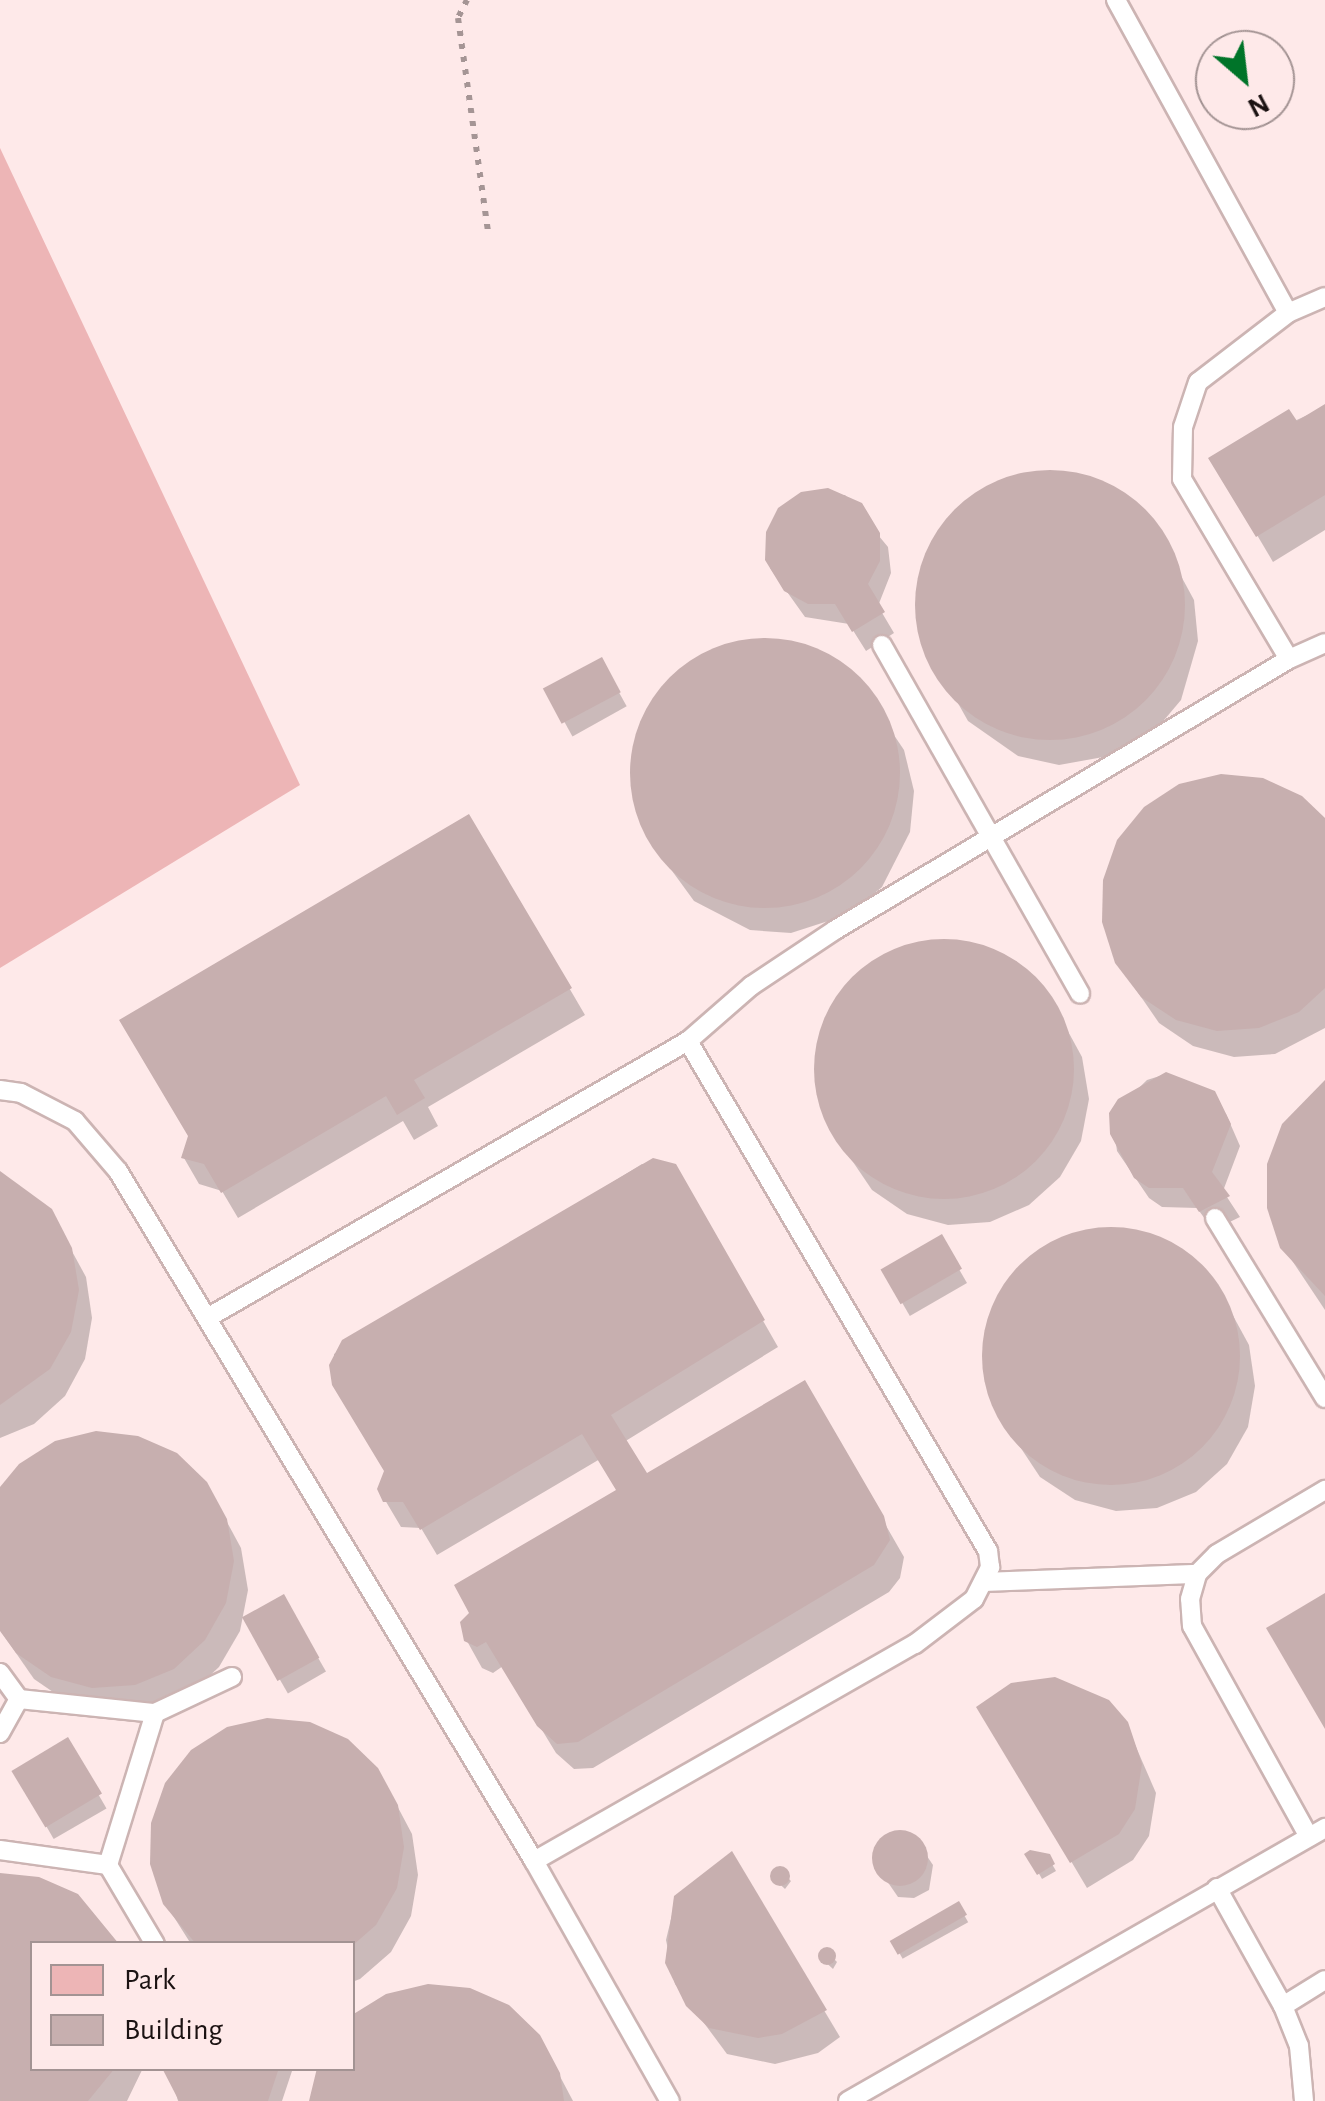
<!DOCTYPE html>
<style>
body{margin:0}
#map{position:relative;width:1325px;height:2101px;overflow:hidden;background:#fee9e9;font-family:"Alegreya Sans",sans-serif}
div>[style]{position:absolute}
.green>*{inset:0;background:#edb5b6}
.shadow>*{inset:0;background:#0003;transform-origin:0 0}
.building>*{inset:0;background:#c7afaf;transform-origin:0 0}
.round{border-radius:50%}
.path>*{height:6px;margin-top:-3px;transform-origin:0;background:repeating-linear-gradient(90deg,#a59595 0 5px,transparent 0 13px)}
.roads{filter:drop-shadow(2px 0 #ccb4b3) drop-shadow(-2px 0 #ccb4b3) drop-shadow(0 2px #ccb4b3) drop-shadow(0 -2px #ccb4b3)}
.service>*{height:18px;margin:-9px;padding:0 9px;transform-origin:9px;border-radius:9px;background:#fff}
span{translate:-50% -50%;white-space:nowrap;text-align:center;line-height:1.15;-webkit-text-stroke:8px #fee9e9;paint-order:stroke}
.legend{position:absolute;left:30px;top:1941px;width:325px;height:130px;box-sizing:border-box;background:#fee9e9;border:2px solid #a39393;margin:0;padding:12px 18px;list-style:none;font-size:30px;color:#1b1212}
.legend li{display:flex;align-items:center;gap:20px;height:50px}
.legend b{width:50px;border:2px solid #a39393}
.north{position:absolute;left:1195px;top:30px;width:100px;height:100px;box-sizing:border-box;background:#fee9e9;border:2px solid #a39393;border-radius:50%;rotate:152deg;font-size:28px;font-weight:700;line-height:40px;text-align:center;color:#1b1212}
.north::after{content:'';display:block;margin:auto;width:35px;height:45px;background:#007429;clip-path:polygon(50% 0,100% 100%,50% 72%,0 100%)}
</style>
<div id="map">
<div class="green">
<i style="clip-path:polygon(0 148px,300px 785px,0 968px)"></i>
</div>
<div class="shadow">
<i style="clip-path:polygon(1325px 407px,1325px 530px,1273px 562px,1212px 459px)"></i>
<i style="clip-path:polygon(1058px 473px,1098px 481px,1149px 517px,1194px 600px,1198px 641px,1181px 700px,1154px 732px,1120px 754px,1059px 765px,1018px 756px,968px 721px,922px 639px,918px 598px,936px 538px,962px 506px,997px 484px)"></i>
<i style="clip-path:polygon(802px 494px,845px 495px,888px 547px,891px 573px,878px 606px,894px 633px,866px 651px,849px 624px,805px 617px,770px 568px)"></i>
<i style="clip-path:polygon(754px 640px,816px 650px,851px 671px,904px 750px,914px 791px,910px 832px,882px 887px,850px 914px,791px 933px,750px 930px,694px 901px,651px 842px,632px 783px,636px 741px,664px 686px,714px 649px)"></i>
<i style="left:601px;top:660px;width:53px;height:62px;rotate:61deg"></i>
<i style="clip-path:polygon(469px 817px,585px 1015px,428px 1107px,438px 1126px,414px 1140px,403px 1121px,238px 1218px,222px 1191px,199px 1184px,184px 1158px)"></i>
<i style="clip-path:polygon(1325px 821px,1325px 1028px,1275px 1054px,1234px 1057px,1193px 1046px,1159px 1023px,1117px 962px)"></i>
<i style="clip-path:polygon(935px 941px,977px 945px,1015px 963px,1046px 991px,1082px 1057px,1089px 1099px,1081px 1141px,1060px 1177px,1029px 1205px,990px 1222px,948px 1225px,907px 1214px,872px 1190px,830px 1128px,817px 1088px,818px 1046px,832px 1006px,858px 974px,894px 951px)"></i>
<i style="clip-path:polygon(1166px 1074px,1226px 1114px,1240px 1146px,1223px 1191px,1240px 1217px,1213px 1230px,1197px 1208px,1162px 1207px,1149px 1198px,1117px 1151px,1112px 1114px,1147px 1080px)"></i>
<i style="clip-path:polygon(1325px 1083px,1325px 1310px,1283px 1247px,1285px 1125px)"></i>
<i style="clip-path:polygon(642px 1164px,679px 1174px,778px 1347px,624px 1442px,646px 1476px,804px 1383px,904px 1557px,900px 1578px,889px 1592px,593px 1768px,574px 1769px,556px 1753px,503px 1666px,493px 1673px,482px 1668px,467px 1641px,619px 1491px,600px 1459px,437px 1555px,421px 1528px,401px 1527px,385px 1500px,387px 1471px,335px 1384px,334px 1354px)"></i>
<i style="clip-path:polygon(0 1173px,50px 1211px,86px 1277px,92px 1318px,85px 1359px,65px 1396px,34px 1424px,0 1438px)"></i>
<i style="clip-path:polygon(1103px 1229px,1145px 1233px,1183px 1250px,1213px 1279px,1249px 1345px,1255px 1386px,1248px 1427px,1227px 1464px,1196px 1492px,1157px 1508px,1116px 1511px,1075px 1500px,1040px 1477px,999px 1415px,986px 1375px,986px 1333px,1000px 1294px,1026px 1261px,1062px 1239px)"></i>
<i style="left:941px;top:1238px;width:52px;height:66px;rotate:60deg"></i>
<i style="clip-path:polygon(0 1491px,221px 1511px,241px 1548px,248px 1590px,240px 1631px,219px 1667px,189px 1695px,151px 1711px,69px 1703px,34px 1679px,0 1630px)"></i>
<i style="left:283px;top:1597px;width:86px;height:44px;rotate:60deg"></i>
<i style="clip-path:polygon(980px 1708px,1126px 1724px,1156px 1793px,1149px 1836px,1133px 1860px,1087px 1888px)"></i>
<i style="left:67px;top:1740px;width:79px;height:61px;rotate:60deg"></i>
<i style="clip-path:polygon(393px 1798px,412px 1834px,418px 1875px,411px 1916px,391px 1952px,360px 1979px,352px 1982px,352px 1944px,191px 1944px,165px 1903px)"></i>
<i style="clip-path:polygon(889px 1834px,914px 1837px,933px 1865px,929px 1890px,914px 1898px,898px 1897px,874px 1862px,877px 1845px)"></i>
<i style="clip-path:polygon(1028px 1854px,1048px 1857px,1056px 1871px,1042px 1879px)"></i>
<i style="clip-path:polygon(731px 1855px,840px 2037px,818px 2053px,775px 2064px,727px 2054px,675px 1984px,666px 1940px,676px 1898px)"></i>
<i style="clip-path:polygon(778px 1869px,791px 1881px,785px 1889px,773px 1878px)"></i>
<i style="clip-path:polygon(0 1876px,76px 1896px,118px 1944px,32px 1944px,32px 2068px,143px 2068px,127px 2101px,0 2101px)"></i>
<i style="left:958px;top:1904px;width:21px;height:75px;rotate:61deg"></i>
<i style="clip-path:polygon(826px 1951px,837px 1962px,833px 1969px,821px 1958px)"></i>
<i style="clip-path:polygon(554px 2065px,573px 2101px,312px 2101px,352px 2068px)"></i>
<i style="clip-path:polygon(169px 2068px,291px 2068px,292px 2071px,282px 2101px,178px 2101px)"></i>
</div>
<div class="building">
<i style="clip-path:polygon(1325px 404px,1325px 495px,1256px 537px,1208px 458px,1289px 409px,1297px 421px)"></i>
<i class="round" style="left:915px;top:470px;width:270px;height:270px"></i>
<i style="clip-path:polygon(828px 488px,862px 503px,880px 533px,880px 561px,868px 584px,885px 612px,852px 632px,835px 604px,808px 604px,784px 591px,765px 560px,766px 532px,778px 508px,801px 492px)"></i>
<i class="round" style="left:630px;top:638px;width:270px;height:270px"></i>
<i style="left:602px;top:657px;width:40px;height:67px;rotate:62deg"></i>
<i style="clip-path:polygon(1221px 774px,1263px 778px,1302px 796px,1325px 818px,1325px 988px,1299px 1012px,1259px 1028px,1217px 1031px,1176px 1020px,1141px 997px,1115px 963px,1102px 922px,1103px 880px,1117px 840px,1144px 807px,1179px 784px)"></i>
<i style="clip-path:polygon(469px 814px,572px 988px,414px 1080px,425px 1098px,397px 1115px,386px 1096px,221px 1193px,204px 1164px,181px 1158px,188px 1136px,119px 1020px)"></i>
<i class="round" style="left:814px;top:939px;width:260px;height:260px"></i>
<i style="clip-path:polygon(1166px 1072px,1215px 1091px,1231px 1124px,1212px 1172px,1230px 1196px,1199px 1212px,1183px 1188px,1149px 1188px,1134px 1178px,1110px 1134px,1109px 1113px,1118px 1099px)"></i>
<i style="clip-path:polygon(1325px 1080px,1325px 1296px,1280px 1248px,1267px 1208px,1267px 1164px,1282px 1124px)"></i>
<i style="clip-path:polygon(653px 1158px,676px 1164px,765px 1320px,611px 1415px,647px 1473px,805px 1380px,884px 1516px,890px 1540px,874px 1565px,578px 1742px,557px 1744px,537px 1726px,486px 1642px,477px 1647px,464px 1641px,460px 1622px,469px 1613px,454px 1585px,616px 1490px,582px 1434px,420px 1530px,403px 1502px,383px 1502px,377px 1489px,384px 1471px,332px 1385px,329px 1365px,342px 1340px)"></i>
<i style="clip-path:polygon(0 1171px,52px 1209px,72px 1248px,79px 1290px,71px 1332px,50px 1369px,0 1405px)"></i>
<i class="round" style="left:982px;top:1227px;width:258px;height:258px"></i>
<i style="left:942px;top:1234px;width:40px;height:71px;rotate:60deg"></i>
<i style="clip-path:polygon(96px 1431px,138px 1436px,177px 1453px,207px 1482px,227px 1519px,234px 1561px,226px 1603px,205px 1640px,174px 1669px,135px 1685px,92px 1688px,51px 1677px,16px 1653px,0 1631px,0 1487px,19px 1464px,55px 1441px)"></i>
<i style="clip-path:polygon(1325px 1593px,1325px 1729px,1266px 1628px)"></i>
<i style="left:284px;top:1594px;width:73px;height:48px;rotate:61deg"></i>
<i style="clip-path:polygon(1055px 1677px,1109px 1700px,1128px 1722px,1142px 1764px,1135px 1809px,1119px 1834px,1070px 1863px,976px 1707px,1011px 1683px)"></i>
<i style="clip-path:polygon(267px 1718px,310px 1722px,348px 1739px,378px 1768px,398px 1805px,404px 1847px,397px 1888px,376px 1925px,352px 1946px,196px 1944px,163px 1904px,150px 1864px,151px 1823px,165px 1783px,191px 1750px,227px 1727px)"></i>
<i style="left:68px;top:1737px;width:66px;height:66px;rotate:59deg"></i>
<i class="round" style="left:872px;top:1830px;width:56px;height:56px"></i>
<i style="clip-path:polygon(1030px 1850px,1050px 1854px,1055px 1864px,1037px 1875px,1024px 1854px)"></i>
<i style="clip-path:polygon(732px 1851px,827px 2010px,782px 2034px,758px 2038px,709px 2028px,686px 2006px,665px 1963px,674px 1896px)"></i>
<i class="round" style="left:770px;top:1866px;width:20px;height:20px"></i>
<i style="clip-path:polygon(0 1873px,39px 1877px,78px 1894px,119px 1944px,32px 1944px,32px 2068px,115px 2068px,88px 2101px,0 2101px)"></i>
<i style="left:959px;top:1901px;width:16px;height:80px;rotate:60deg"></i>
<i class="round" style="left:818px;top:1947px;width:18px;height:18px"></i>
<i style="clip-path:polygon(428px 1984px,470px 1988px,509px 2005px,540px 2035px,560px 2073px,564px 2101px,309px 2101px,317px 2068px,352px 2068px,352px 2015px,386px 1994px)"></i>
<i style="clip-path:polygon(162px 2068px,279px 2068px,268px 2101px,179px 2101px)"></i>
</div>
<div class="path">
<i style="left:467px;top:0;width:20px;rotate:117deg"></i>
<i style="left:458px;top:18px;width:215px;rotate:82deg"></i>
</div>
<div class="roads">
<div class="service">
<i style="left:1116px;top:0;width:357px;rotate:61.2deg"></i>
<i style="left:1288px;top:313px;width:113px;rotate:142.5deg"></i>
<i style="left:1198px;top:382px;width:47px;rotate:108.4deg"></i>
<i style="left:1183px;top:427px;width:52px;rotate:91.1deg"></i>
<i style="left:1182px;top:479px;width:209px;rotate:59.3deg"></i>
<i style="left:1288px;top:313px;width:40px;rotate:-23.4deg"></i>
<i style="left:882px;top:645px;width:401px;rotate:60.4deg"></i>
<i style="left:0;top:1090px;width:21px;rotate:8deg"></i>
<i style="left:21px;top:1093px;width:61px;rotate:27.4deg"></i>
<i style="left:75px;top:1121px;width:66px;rotate:49.3deg"></i>
<i style="left:118px;top:1171px;width:806px;rotate:58.91deg"></i>
<i style="left:534px;top:1861px;width:276px;rotate:60.5deg"></i>
<i style="left:1215px;top:1218px;width:211px;rotate:58.6deg"></i>
<i style="left:207px;top:1318px;width:555px;rotate:-29.94deg"></i>
<i style="left:688px;top:1041px;width:84px;rotate:-41.1deg"></i>
<i style="left:751px;top:986px;width:101px;rotate:-33.7deg"></i>
<i style="left:835px;top:930px;width:529px;rotate:-30.83deg"></i>
<i style="left:1289px;top:659px;width:39px;rotate:-24deg"></i>
<i style="left:986px;top:1582px;width:211px;rotate:-2.2deg"></i>
<i style="left:0;top:1673px;width:32px;rotate:54deg"></i>
<i style="left:19px;top:1699px;width:137px;rotate:5.9deg"></i>
<i style="left:155px;top:1713px;width:85px;rotate:-25.1deg"></i>
<i style="left:0;top:1733px;width:39px;rotate:-61deg"></i>
<i style="left:1309px;top:1837px;width:241px;rotate:-119deg"></i>
<i style="left:1192px;top:1626px;width:27px;rotate:-94deg"></i>
<i style="left:1190px;top:1599px;width:26px;rotate:-74deg"></i>
<i style="left:1197px;top:1574px;width:28px;rotate:-45deg"></i>
<i style="left:1217px;top:1554px;width:126px;rotate:-30.7deg"></i>
<i style="left:0;top:1850px;width:109px;rotate:7.9deg"></i>
<i style="left:108px;top:1865px;width:92px;rotate:59.3deg"></i>
<i style="left:534px;top:1861px;width:438px;rotate:-29.7deg"></i>
<i style="left:915px;top:1644px;width:74px;rotate:-37.3deg"></i>
<i style="left:974px;top:1599px;width:36px;rotate:-63deg"></i>
<i style="left:990px;top:1567px;width:16px;rotate:-97deg"></i>
<i style="left:988px;top:1551px;width:592px;rotate:-120.47deg"></i>
<i style="left:108px;top:1865px;width:159px;rotate:-72.8deg"></i>
<i style="left:1217px;top:1888px;width:135px;rotate:60.8deg"></i>
<i style="left:1283px;top:2006px;width:49px;rotate:-31.8deg"></i>
<i style="left:1283px;top:2006px;width:43px;rotate:68.2deg"></i>
<i style="left:1299px;top:2046px;width:55px;rotate:84.8deg"></i>
<i style="left:848px;top:2101px;width:550px;rotate:-29.78deg"></i>
</div>
</div>
<ul class="legend">
<li><b style="height:28px;background:#edb5b6"></b>Park</li>
<li><b style="height:28px;background:#c7afaf"></b>Building</li>
</ul>
<div class="north">N</div>
</div>
